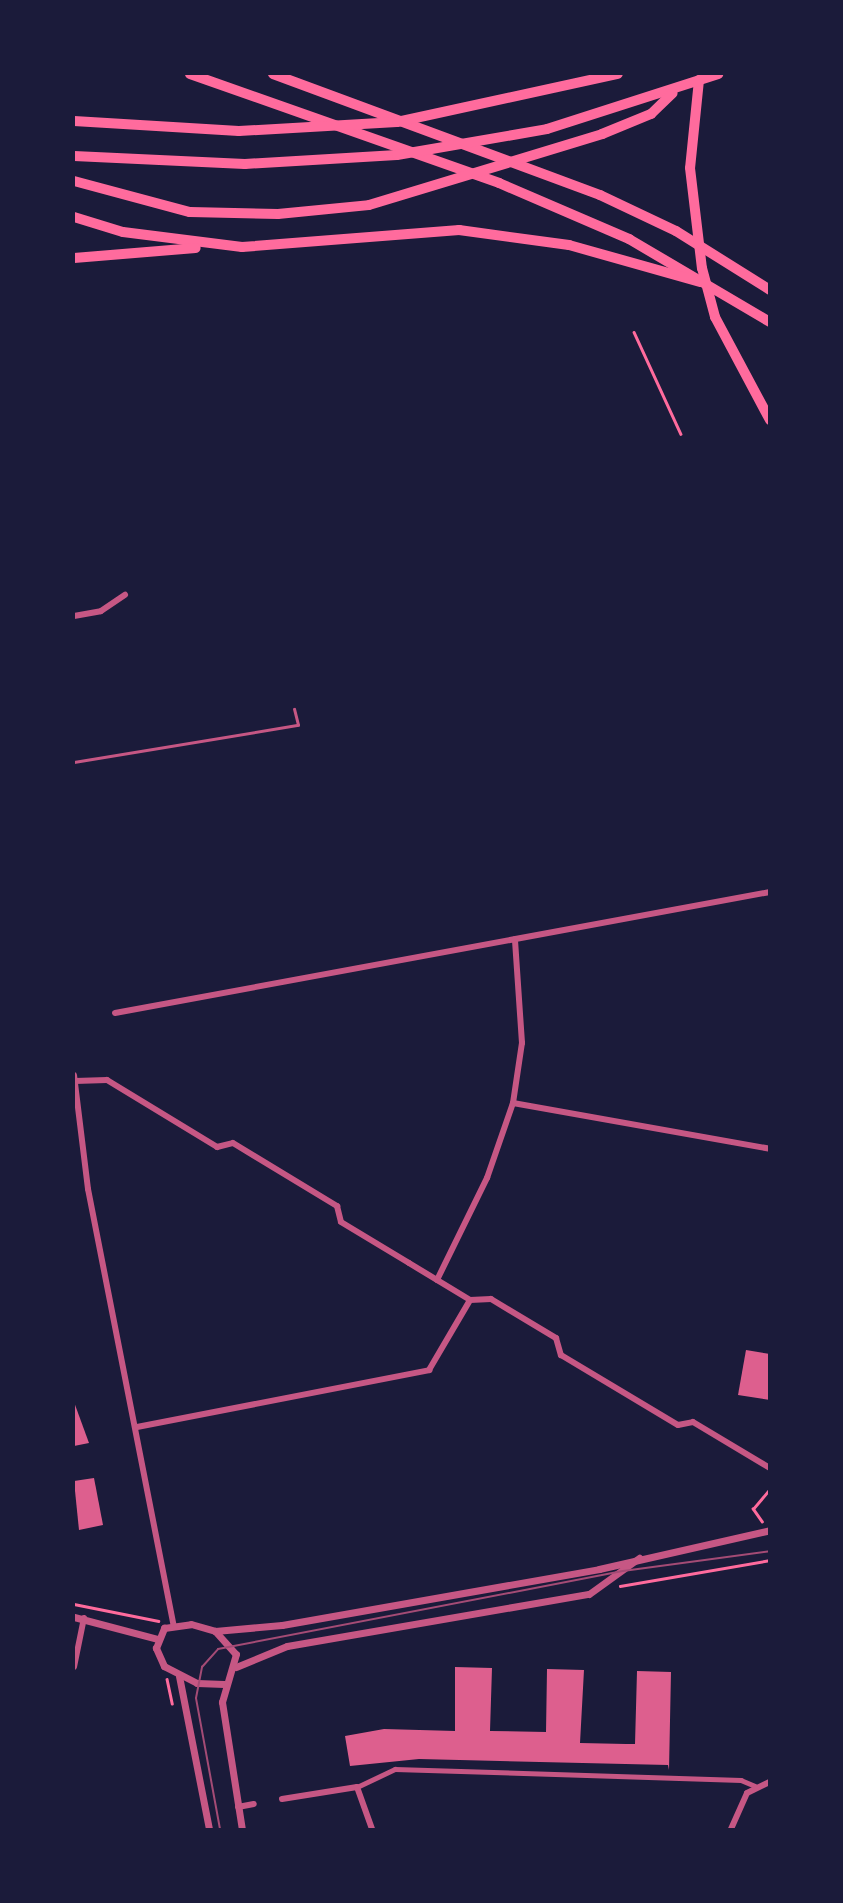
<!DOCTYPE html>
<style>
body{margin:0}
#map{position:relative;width:843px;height:1903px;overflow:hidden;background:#1b1b3a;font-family:Ubuntu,sans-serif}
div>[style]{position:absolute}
.building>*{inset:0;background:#dd5f8e}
.path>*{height:2.5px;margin:-1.25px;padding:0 1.25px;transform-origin:1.25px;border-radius:1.25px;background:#ff6b9d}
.service>*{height:2.5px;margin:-1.25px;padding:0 1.25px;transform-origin:1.25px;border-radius:1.25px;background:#c65784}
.pedestrian>*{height:4.5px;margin:-2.25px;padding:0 2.25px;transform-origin:2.25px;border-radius:2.25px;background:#c65784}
.minor>*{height:6px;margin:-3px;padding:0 3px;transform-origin:3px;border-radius:3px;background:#c65784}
.tertiary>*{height:7px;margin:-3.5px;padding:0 3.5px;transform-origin:3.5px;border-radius:3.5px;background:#c65784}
.trunk>*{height:10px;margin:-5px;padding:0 5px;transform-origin:5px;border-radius:5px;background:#ff6b9d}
.motorway>*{height:10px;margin:-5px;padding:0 5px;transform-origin:5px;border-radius:5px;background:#ff6b9d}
.tram>*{height:2px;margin:-1px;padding:0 1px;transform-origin:1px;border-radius:1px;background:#a44b75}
span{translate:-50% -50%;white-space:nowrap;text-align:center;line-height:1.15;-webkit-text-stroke:7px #1b1b3a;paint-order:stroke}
.frame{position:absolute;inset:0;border:75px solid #1b1b3a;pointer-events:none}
</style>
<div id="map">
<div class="building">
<i style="clip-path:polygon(746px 1350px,770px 1354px,770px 1400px,738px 1395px)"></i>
<i style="clip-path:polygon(74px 1402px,89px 1443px,74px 1446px)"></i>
<i style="clip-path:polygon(94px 1478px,103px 1525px,79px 1530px,74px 1481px)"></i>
<i style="clip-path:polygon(455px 1667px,492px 1668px,490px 1731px,546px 1732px,547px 1669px,584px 1670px,580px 1743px,626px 1744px,635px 1744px,637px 1671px,671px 1672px,669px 1770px,668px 1765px,419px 1759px,350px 1766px,345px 1736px,384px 1729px,455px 1731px)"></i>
</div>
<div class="path">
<i style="left:634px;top:332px;width:112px;rotate:65.3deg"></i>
<i style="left:762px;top:1522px;width:16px;rotate:-125deg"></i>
<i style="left:753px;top:1509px;width:26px;rotate:-50deg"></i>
<i style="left:620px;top:1586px;width:152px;rotate:-9.8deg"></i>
<i style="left:74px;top:1604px;width:86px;rotate:11.4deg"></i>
<i style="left:167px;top:1679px;width:25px;rotate:78deg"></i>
</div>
<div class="service">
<i style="left:74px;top:762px;width:227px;rotate:-9.4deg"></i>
<i style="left:298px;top:725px;width:16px;rotate:-104deg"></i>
</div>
<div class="pedestrian">
<i style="left:357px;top:1787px;width:42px;rotate:-25.3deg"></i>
<i style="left:395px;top:1769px;width:346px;rotate:1.8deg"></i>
<i style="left:741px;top:1780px;width:15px;rotate:23deg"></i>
</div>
<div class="minor">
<i style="left:74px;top:616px;width:27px;rotate:-10deg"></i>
<i style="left:101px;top:611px;width:29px;rotate:-34deg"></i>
<i style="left:115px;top:1013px;width:666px;rotate:-10.47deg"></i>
<i style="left:74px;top:1075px;width:115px;rotate:83deg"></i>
<i style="left:88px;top:1189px;width:443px;rotate:78.9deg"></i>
<i style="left:75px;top:1081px;width:32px;rotate:-2deg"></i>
<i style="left:107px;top:1080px;width:129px;rotate:31.3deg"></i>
<i style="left:217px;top:1147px;width:16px;rotate:-14deg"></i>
<i style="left:233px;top:1143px;width:122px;rotate:31.2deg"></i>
<i style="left:337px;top:1206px;width:16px;rotate:76deg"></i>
<i style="left:341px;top:1222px;width:79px;rotate:31.1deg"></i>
<i style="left:409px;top:1263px;width:71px;rotate:31.2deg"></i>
<i style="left:470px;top:1300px;width:21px;rotate:-3deg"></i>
<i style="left:491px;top:1299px;width:76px;rotate:31deg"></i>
<i style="left:556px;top:1338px;width:18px;rotate:74deg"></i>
<i style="left:561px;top:1355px;width:136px;rotate:30.9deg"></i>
<i style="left:678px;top:1425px;width:15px;rotate:-11deg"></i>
<i style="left:693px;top:1422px;width:90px;rotate:30.9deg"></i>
<i style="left:513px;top:1103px;width:261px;rotate:10.1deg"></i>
<i style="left:437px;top:1280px;width:114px;rotate:-63.9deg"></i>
<i style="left:487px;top:1178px;width:79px;rotate:-70.9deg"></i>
<i style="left:513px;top:1103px;width:61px;rotate:-81.5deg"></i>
<i style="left:522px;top:1043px;width:104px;rotate:-93.9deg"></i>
<i style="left:137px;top:1427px;width:298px;rotate:-11deg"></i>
<i style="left:429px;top:1370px;width:81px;rotate:-59.6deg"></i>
<i style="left:74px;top:1667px;width:50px;rotate:-78.5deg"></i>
<i style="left:282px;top:1799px;width:76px;rotate:-9.1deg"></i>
<i style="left:357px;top:1787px;width:45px;rotate:70.3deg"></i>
<i style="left:238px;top:1807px;width:16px;rotate:-11deg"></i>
<i style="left:731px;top:1829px;width:39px;rotate:-66deg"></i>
<i style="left:747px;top:1793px;width:25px;rotate:-26deg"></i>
</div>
<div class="tertiary">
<i style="left:74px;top:1617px;width:86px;rotate:14.8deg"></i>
<i style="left:215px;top:1631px;width:67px;rotate:-5.1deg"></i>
<i style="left:282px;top:1625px;width:322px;rotate:-10deg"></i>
<i style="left:599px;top:1569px;width:175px;rotate:-12.8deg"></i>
<i style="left:236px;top:1667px;width:55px;rotate:-22.4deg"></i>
<i style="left:287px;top:1646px;width:306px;rotate:-9.8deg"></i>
<i style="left:589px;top:1594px;width:62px;rotate:-35.8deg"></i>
<i style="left:179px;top:1676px;width:156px;rotate:78.9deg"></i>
<i style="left:224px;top:1684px;width:27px;rotate:-178deg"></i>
<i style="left:197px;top:1683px;width:37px;rotate:-153deg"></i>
<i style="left:164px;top:1666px;width:20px;rotate:-114deg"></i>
<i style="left:156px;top:1648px;width:22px;rotate:-68deg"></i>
<i style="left:164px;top:1628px;width:27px;rotate:-8deg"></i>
<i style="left:191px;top:1624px;width:25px;rotate:16deg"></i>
<i style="left:215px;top:1631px;width:31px;rotate:48deg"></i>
<i style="left:236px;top:1654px;width:50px;rotate:106.3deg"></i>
<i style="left:222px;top:1702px;width:129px;rotate:81.1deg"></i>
</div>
<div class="trunk">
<i style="left:190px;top:74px;width:328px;rotate:19.4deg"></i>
<i style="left:499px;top:183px;width:142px;rotate:23.3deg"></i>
<i style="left:629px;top:239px;width:164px;rotate:30.5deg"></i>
<i style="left:273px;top:74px;width:349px;rotate:20.3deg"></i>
<i style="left:600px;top:195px;width:84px;rotate:25.3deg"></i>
<i style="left:676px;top:231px;width:111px;rotate:32.1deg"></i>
<i style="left:123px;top:232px;width:120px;rotate:7.2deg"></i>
<i style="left:242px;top:247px;width:218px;rotate:-4.5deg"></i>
<i style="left:459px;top:230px;width:111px;rotate:7.8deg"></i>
<i style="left:569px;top:245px;width:137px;rotate:15.7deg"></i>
<i style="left:74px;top:258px;width:122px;rotate:-4.7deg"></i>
</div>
<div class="motorway">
<i style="left:699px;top:80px;width:88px;rotate:95.8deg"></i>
<i style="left:690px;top:168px;width:101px;rotate:83.2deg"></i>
<i style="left:702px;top:268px;width:51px;rotate:75.1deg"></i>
<i style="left:715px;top:317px;width:117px;rotate:61.9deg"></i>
<i style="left:74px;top:121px;width:165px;rotate:3.5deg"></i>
<i style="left:239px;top:131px;width:158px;rotate:-3.3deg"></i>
<i style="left:397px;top:122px;width:226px;rotate:-12.3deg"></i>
<i style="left:74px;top:156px;width:171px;rotate:2.7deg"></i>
<i style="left:245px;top:164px;width:152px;rotate:-3.4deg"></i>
<i style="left:397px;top:155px;width:152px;rotate:-9.8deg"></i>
<i style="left:547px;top:129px;width:180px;rotate:-17.8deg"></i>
<i style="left:74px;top:181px;width:120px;rotate:15deg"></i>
<i style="left:190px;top:212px;width:88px;rotate:1.3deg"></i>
<i style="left:278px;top:214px;width:91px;rotate:-5.6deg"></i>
<i style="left:369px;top:205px;width:244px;rotate:-16.9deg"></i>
<i style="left:602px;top:134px;width:53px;rotate:-22.2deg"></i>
<i style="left:651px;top:114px;width:30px;rotate:-44deg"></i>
<i style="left:74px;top:217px;width:51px;rotate:17deg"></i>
</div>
<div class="tram">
<i style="left:220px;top:1829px;width:133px;rotate:-100.4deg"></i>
<i style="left:196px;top:1698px;width:32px;rotate:-79deg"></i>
<i style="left:202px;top:1667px;width:24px;rotate:-48deg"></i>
<i style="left:218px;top:1649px;width:412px;rotate:-10.9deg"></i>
<i style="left:623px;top:1571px;width:148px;rotate:-7.7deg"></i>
</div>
<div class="frame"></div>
</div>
